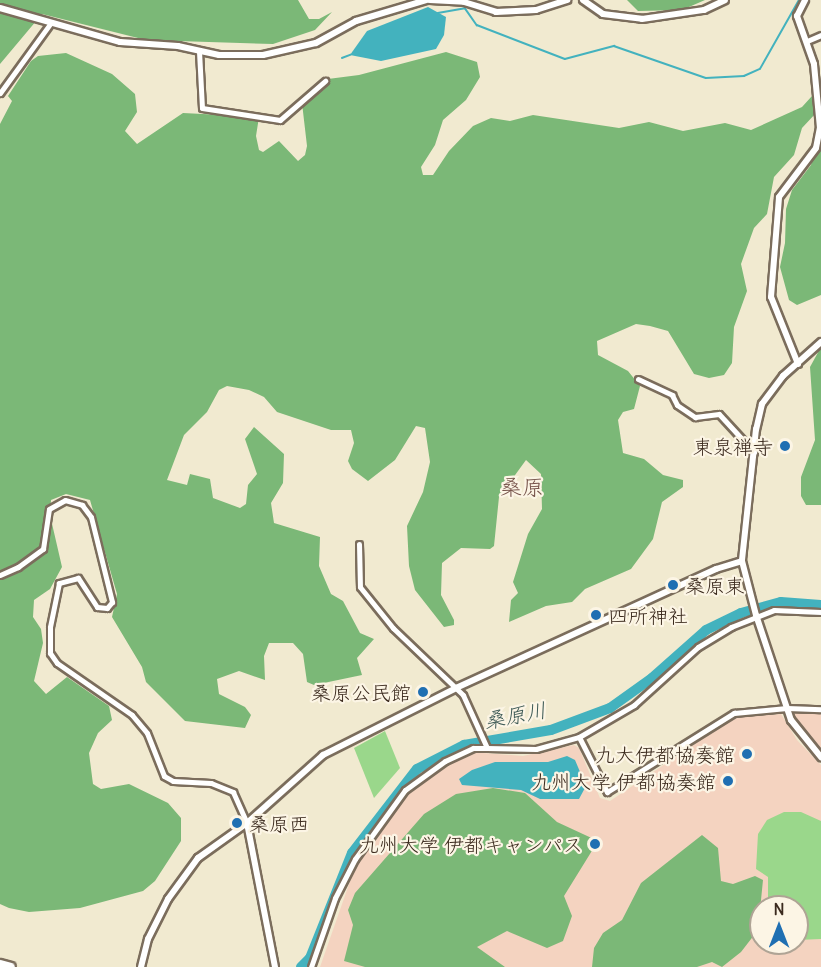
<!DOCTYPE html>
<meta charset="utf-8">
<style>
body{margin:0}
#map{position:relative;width:821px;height:967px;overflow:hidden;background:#f1ead0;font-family:Delius,"Klee One",sans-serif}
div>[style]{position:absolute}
.built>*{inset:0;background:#f4d3c0}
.green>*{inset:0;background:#9ad78b}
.forest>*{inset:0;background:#7bb877}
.water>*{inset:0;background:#43b2be}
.stream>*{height:1.5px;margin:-0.75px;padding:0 0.75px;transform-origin:0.75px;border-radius:0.75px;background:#43b2be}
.river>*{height:10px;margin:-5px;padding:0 5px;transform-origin:5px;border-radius:5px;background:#43b2be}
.roads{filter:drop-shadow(2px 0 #7b6d5c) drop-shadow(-2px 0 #7b6d5c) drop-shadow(0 2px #7b6d5c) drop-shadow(0 -2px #7b6d5c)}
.minor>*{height:5px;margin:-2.5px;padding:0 2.5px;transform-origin:2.5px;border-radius:2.5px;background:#fff}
.tertiary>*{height:6px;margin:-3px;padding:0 3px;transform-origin:3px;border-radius:3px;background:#fff}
.secondary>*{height:8px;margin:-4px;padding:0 4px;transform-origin:4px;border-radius:4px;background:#fff}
.dots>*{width:16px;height:16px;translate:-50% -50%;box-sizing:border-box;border:3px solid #fcf5e5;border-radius:50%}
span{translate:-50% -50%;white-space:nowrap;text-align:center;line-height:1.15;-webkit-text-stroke:4.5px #fcf5e5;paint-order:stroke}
.poi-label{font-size:20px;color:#3b2a1e}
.right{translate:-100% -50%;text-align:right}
.left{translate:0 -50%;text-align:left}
.water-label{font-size:21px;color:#3e5a56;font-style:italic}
.quarter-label{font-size:22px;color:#76534a}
.north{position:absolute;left:749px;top:895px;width:60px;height:60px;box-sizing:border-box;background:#fcf5e5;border:2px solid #afa495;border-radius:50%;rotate:0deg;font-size:16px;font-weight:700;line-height:24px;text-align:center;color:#3b2a1e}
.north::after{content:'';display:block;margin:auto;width:21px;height:27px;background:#1f6fb2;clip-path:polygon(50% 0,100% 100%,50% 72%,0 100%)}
</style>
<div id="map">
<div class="built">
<i style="clip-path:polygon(793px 712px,821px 714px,821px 751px,804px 732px)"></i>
<i style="clip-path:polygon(evenodd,781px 714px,797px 740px,821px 765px,821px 967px,320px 967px,355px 867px,406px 793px,428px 773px,470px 752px,523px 756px,574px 745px,579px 748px,600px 798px,610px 801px,735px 717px,781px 714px,761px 907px,797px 907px,797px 943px,761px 943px,761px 907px)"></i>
</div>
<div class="green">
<i style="clip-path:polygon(385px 731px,400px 768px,374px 798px,354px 748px)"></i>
<i style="clip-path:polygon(784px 812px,801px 812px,821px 821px,821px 939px,797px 940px,797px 907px,768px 907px,768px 877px,756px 869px,758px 834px,767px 820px)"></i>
</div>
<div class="forest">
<i style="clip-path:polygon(0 0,298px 0,309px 19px,319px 19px,332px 12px,315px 30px,273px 44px,146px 40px,42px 14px,0 64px)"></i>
<i style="clip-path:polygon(627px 0,705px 0,682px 10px,638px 11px)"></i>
<i style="clip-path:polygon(446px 52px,477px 62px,480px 77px,466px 100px,443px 120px,435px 145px,421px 167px,423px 175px,433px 175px,449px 151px,473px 126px,491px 118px,510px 121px,533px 115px,619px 128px,649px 122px,683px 131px,725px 123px,751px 130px,802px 107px,812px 96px,816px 113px,802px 128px,794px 155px,774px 177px,767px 214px,754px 228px,741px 264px,747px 291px,734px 327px,732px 363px,724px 375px,709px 378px,694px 374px,668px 331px,650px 326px,636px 324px,597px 341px,598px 355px,628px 371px,640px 386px,634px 409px,623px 412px,618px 420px,623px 453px,644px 459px,663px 475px,683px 480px,683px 487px,662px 502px,653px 539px,631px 569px,585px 589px,572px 602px,546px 606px,509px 622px,511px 600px,518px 593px,513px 582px,528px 534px,542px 509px,541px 474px,526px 460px,499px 497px,494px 546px,490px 549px,461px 548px,442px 563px,441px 595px,454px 620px,454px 625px,444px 627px,415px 590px,409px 566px,407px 526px,423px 492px,430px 462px,425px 428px,416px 426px,395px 460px,368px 481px,352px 469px,348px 461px,354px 443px,351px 430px,331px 430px,277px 412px,264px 397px,249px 390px,227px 386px,219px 390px,207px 412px,184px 435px,167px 480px,187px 485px,190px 474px,210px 479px,213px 498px,240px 508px,246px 504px,248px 485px,257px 474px,245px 439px,254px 427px,284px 454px,283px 483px,271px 503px,274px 523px,320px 537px,319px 566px,331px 594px,343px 601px,360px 633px,374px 639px,357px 658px,362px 675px,314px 685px,307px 682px,303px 654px,293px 643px,269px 643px,264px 656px,265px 680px,239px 671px,217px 679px,219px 694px,245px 707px,251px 715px,245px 728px,185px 721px,146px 682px,142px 667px,112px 617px,117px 594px,90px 500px,66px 494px,51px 500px,50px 515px,62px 567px,50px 589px,34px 600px,33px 617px,41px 629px,43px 643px,34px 681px,46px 694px,67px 677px,109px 706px,112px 720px,98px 733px,89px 753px,93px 784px,101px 789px,129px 784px,168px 803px,181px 818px,181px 841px,155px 881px,143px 891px,80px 908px,29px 912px,9px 908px,0 904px,0 124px,12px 101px,8px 96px,31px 61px,38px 56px,66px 53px,112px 74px,135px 94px,137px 112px,125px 131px,137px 144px,183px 113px,259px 117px,256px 136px,259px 150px,263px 152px,279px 141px,298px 161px,305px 155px,307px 146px,302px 103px,320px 80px,359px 75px)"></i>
<i style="clip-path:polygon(821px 131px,821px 295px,797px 305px,789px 300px,780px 267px,785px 243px,786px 209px,792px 190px,811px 165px,815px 141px)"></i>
<i style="clip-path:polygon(821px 347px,821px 505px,806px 505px,801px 496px,801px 477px,815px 440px,810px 367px)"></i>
<i style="clip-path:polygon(493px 788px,525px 793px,557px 822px,598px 841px,564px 896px,572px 916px,563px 941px,547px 948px,507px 931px,477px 947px,505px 967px,365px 967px,344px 961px,353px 925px,348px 910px,355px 893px,424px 814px,456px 794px)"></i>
<i style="clip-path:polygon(702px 835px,718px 848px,721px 881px,733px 884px,755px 876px,763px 880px,758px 930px,741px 952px,722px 967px,712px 962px,697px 967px,592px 967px,594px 948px,603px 933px,622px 920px,641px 883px)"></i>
</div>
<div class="water">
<i style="clip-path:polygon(428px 7px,446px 17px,444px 35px,436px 49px,381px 61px,350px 55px,367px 31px)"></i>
<i style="clip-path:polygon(567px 756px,575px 760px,586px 786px,579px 799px,540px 799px,521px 790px,462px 785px,459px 779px,472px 770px,495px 762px,548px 762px)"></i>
</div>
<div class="stream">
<i style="left:438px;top:13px;width:27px;rotate:-10deg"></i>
<i style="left:465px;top:8px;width:21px;rotate:55deg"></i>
<i style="left:477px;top:25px;width:94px;rotate:21.1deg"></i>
<i style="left:565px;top:59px;width:51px;rotate:-14.9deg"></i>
<i style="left:614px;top:46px;width:97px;rotate:19.2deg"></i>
<i style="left:706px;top:78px;width:38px;rotate:-3deg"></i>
<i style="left:744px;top:76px;width:17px;rotate:-24deg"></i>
<i style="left:760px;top:69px;width:79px;rotate:-60.5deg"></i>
<i style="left:342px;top:58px;width:9px;rotate:-21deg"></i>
</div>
<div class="river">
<i style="left:301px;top:967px;width:13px;rotate:-45deg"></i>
<i style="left:310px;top:958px;width:113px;rotate:-68.2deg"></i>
<i style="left:352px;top:853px;width:106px;rotate:-52.3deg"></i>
<i style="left:417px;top:769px;width:53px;rotate:-27.1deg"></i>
<i style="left:464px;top:745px;width:88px;rotate:-9.8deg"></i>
<i style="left:551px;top:730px;width:63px;rotate:-20.4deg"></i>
<i style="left:610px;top:708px;width:52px;rotate:-35.5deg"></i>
<i style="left:652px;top:678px;width:72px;rotate:-41.6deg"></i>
<i style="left:706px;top:630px;width:39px;rotate:-26deg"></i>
<i style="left:741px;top:613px;width:41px;rotate:-15.4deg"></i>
<i style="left:781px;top:602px;width:40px;rotate:4.3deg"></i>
</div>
<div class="roads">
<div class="minor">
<i style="left:807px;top:41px;width:15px;rotate:-23deg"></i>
<i style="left:199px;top:51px;width:57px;rotate:87deg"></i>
<i style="left:202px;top:108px;width:79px;rotate:8.7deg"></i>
<i style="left:280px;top:120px;width:60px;rotate:-40.9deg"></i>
<i style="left:0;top:93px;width:85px;rotate:-54.1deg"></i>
<i style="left:638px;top:379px;width:38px;rotate:25deg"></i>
<i style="left:672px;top:395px;width:11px;rotate:63deg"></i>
<i style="left:677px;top:405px;width:22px;rotate:34deg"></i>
<i style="left:695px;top:417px;width:24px;rotate:-7deg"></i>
<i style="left:719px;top:414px;width:52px;rotate:47.4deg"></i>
<i style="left:359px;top:544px;width:43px;rotate:88.7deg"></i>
<i style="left:360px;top:587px;width:53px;rotate:51.2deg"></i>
<i style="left:393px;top:628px;width:97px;rotate:43.7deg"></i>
<i style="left:463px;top:695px;width:58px;rotate:65.6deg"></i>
<i style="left:487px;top:748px;width:49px;rotate:1.2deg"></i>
<i style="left:536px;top:749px;width:45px;rotate:-15.6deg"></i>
<i style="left:579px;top:737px;width:64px;rotate:-30.2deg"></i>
<i style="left:634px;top:705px;width:86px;rotate:-42.2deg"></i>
<i style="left:698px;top:647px;width:39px;rotate:-31deg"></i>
<i style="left:731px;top:627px;width:46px;rotate:-21.6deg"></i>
<i style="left:774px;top:610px;width:47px;rotate:2.4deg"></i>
<i style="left:0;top:575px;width:20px;rotate:-24deg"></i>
<i style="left:18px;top:567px;width:31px;rotate:-36deg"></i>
<i style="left:43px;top:549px;width:40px;rotate:-81.5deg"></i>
<i style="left:49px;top:509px;width:18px;rotate:-29deg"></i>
<i style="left:65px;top:500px;width:18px;rotate:16deg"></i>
<i style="left:82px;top:505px;width:15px;rotate:53deg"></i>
<i style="left:91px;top:517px;width:88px;rotate:76.1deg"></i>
<i style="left:112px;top:602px;width:8px;rotate:130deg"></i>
<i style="left:107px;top:608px;width:10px;rotate:-174deg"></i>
<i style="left:97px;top:607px;width:35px;rotate:-123deg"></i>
<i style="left:78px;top:578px;width:20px;rotate:165deg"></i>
<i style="left:59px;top:583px;width:45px;rotate:101.6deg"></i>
<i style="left:50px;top:627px;width:26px;rotate:90deg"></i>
<i style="left:50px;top:653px;width:12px;rotate:55deg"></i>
<i style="left:57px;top:663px;width:91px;rotate:34.7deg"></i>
<i style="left:132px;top:715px;width:23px;rotate:50deg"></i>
<i style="left:147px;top:733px;width:46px;rotate:68.4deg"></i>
<i style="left:164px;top:776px;width:10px;rotate:29deg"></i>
<i style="left:173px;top:781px;width:38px;rotate:3deg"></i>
<i style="left:211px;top:783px;width:24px;rotate:22deg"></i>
<i style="left:233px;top:792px;width:34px;rotate:66deg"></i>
<i style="left:579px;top:737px;width:62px;rotate:63deg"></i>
<i style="left:607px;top:792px;width:150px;rotate:-31.9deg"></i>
<i style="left:734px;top:713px;width:53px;rotate:-5.4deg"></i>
<i style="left:787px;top:708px;width:34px;rotate:2deg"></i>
<i style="left:311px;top:967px;width:73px;rotate:-70.8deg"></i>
<i style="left:335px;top:898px;width:44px;rotate:-62.9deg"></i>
<i style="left:355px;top:859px;width:85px;rotate:-54.1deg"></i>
<i style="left:405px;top:790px;width:49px;rotate:-35.9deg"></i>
<i style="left:445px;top:761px;width:31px;rotate:-25deg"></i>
<i style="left:473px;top:748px;width:14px"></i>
</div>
<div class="tertiary">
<i style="left:430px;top:0;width:34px;rotate:3deg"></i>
<i style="left:464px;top:2px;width:34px;rotate:17deg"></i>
<i style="left:496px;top:12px;width:40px;rotate:-2.9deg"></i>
<i style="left:536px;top:10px;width:33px;rotate:-18deg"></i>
<i style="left:583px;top:0;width:24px;rotate:35deg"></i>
<i style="left:603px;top:14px;width:39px;rotate:7deg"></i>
<i style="left:642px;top:19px;width:63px;rotate:-8.3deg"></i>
<i style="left:704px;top:10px;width:23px;rotate:-25deg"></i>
<i style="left:0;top:8px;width:125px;rotate:15.8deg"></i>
<i style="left:120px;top:42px;width:58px;rotate:3.9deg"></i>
<i style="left:178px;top:46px;width:42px;rotate:12.4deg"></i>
<i style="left:219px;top:55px;width:44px"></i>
<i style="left:263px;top:55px;width:54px;rotate:-12.8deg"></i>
<i style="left:316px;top:43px;width:46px;rotate:-28.8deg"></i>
<i style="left:356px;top:21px;width:74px;rotate:-16.5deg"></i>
<i style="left:821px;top:342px;width:51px;rotate:138.2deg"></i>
<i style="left:783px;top:376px;width:35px;rotate:127deg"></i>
<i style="left:762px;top:404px;width:26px;rotate:103deg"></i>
<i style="left:756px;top:429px;width:133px;rotate:96.1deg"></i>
<i style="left:742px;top:561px;width:56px;rotate:75.5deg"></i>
<i style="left:756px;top:615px;width:111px;rotate:71.6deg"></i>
<i style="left:791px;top:720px;width:48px;rotate:51deg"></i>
<i style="left:798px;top:364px;width:72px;rotate:-111.9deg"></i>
<i style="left:771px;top:297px;width:100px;rotate:-85.4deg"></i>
<i style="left:779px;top:197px;width:61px;rotate:-52.9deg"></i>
<i style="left:816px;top:148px;width:20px;rotate:-79deg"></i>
<i style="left:820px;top:128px;width:64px;rotate:-95.4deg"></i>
<i style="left:814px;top:64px;width:51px;rotate:-109.5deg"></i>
<i style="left:797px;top:16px;width:18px;rotate:-63deg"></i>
<i style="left:247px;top:823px;width:147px;rotate:79deg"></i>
<i style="left:141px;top:967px;width:29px;rotate:-76deg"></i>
<i style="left:148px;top:939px;width:45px;rotate:-63.4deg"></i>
<i style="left:168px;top:899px;width:51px;rotate:-53.8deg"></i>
<i style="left:198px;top:858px;width:60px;rotate:-35.5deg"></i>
<i style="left:247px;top:823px;width:102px;rotate:-41.8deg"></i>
<i style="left:323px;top:755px;width:149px;rotate:-26.7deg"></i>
<i style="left:456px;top:688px;width:286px;rotate:-24.6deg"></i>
<i style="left:716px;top:569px;width:27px;rotate:-17deg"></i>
</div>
<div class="secondary">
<i style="left:0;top:964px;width:11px;rotate:15deg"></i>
</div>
</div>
<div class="dots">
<i style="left:785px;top:446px;background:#1f6fb2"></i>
<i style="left:673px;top:585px;background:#1f6fb2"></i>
<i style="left:596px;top:615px;background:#1f6fb2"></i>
<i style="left:423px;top:692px;background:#1f6fb2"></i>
<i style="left:747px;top:754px;background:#1f6fb2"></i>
<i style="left:728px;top:781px;background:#1f6fb2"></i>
<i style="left:237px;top:823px;background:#1f6fb2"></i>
<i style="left:595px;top:844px;background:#1f6fb2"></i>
</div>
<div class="poi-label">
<span class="right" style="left:773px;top:446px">東泉禅寺</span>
<span class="left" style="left:685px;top:585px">桑原東</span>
<span class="left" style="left:608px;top:615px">四所神社</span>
<span class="right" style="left:411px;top:692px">桑原公民館</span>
<span class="right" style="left:735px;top:754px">九大伊都協奏館</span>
<span class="right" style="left:716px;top:781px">九州大学 伊都協奏館</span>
<span class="left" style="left:249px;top:823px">桑原西</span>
<span class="right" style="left:583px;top:844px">九州大学 伊都キャンパス</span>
</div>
<div class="water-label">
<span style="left:515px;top:716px;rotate:-11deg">桑原川</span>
</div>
<div class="quarter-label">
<span style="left:522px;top:488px">桑原</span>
</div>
<div class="north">N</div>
</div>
